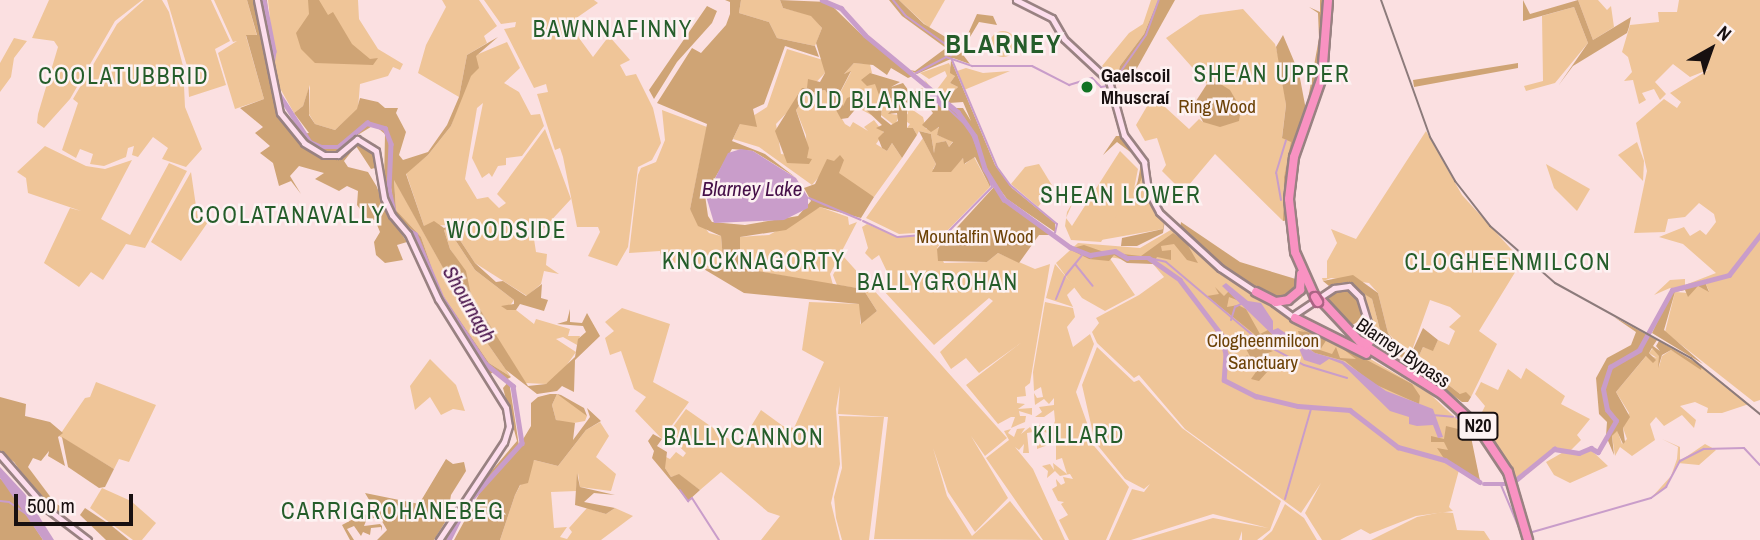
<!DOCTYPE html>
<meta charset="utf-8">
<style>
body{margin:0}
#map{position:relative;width:1760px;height:540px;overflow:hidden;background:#fbe0e1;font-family:"Archivo Narrow",sans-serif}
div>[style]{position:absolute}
.green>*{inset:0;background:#efc598}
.round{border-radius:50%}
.forest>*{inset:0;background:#cfa475}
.water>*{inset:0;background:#c99dca}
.stream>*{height:2px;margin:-1px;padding:0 1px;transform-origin:1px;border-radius:1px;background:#c99dca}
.river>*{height:4.5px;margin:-2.25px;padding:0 2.25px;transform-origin:2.25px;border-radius:2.25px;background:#c99dca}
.roads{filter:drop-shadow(2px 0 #998282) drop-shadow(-2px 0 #998282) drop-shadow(0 2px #998282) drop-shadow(0 -2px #998282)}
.secondary>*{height:5px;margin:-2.5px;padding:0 2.5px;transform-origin:2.5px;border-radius:2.5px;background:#fddeed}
.highway>*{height:8px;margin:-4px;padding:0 4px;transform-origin:4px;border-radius:4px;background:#f992c2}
.rail>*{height:2px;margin:-1px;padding:0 1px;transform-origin:1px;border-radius:1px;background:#8c7b7b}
.bridges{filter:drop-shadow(2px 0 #aa6484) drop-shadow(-2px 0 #aa6484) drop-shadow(0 2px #aa6484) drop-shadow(0 -2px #aa6484)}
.highway-bridge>*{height:8px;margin:-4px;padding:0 4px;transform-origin:4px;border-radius:4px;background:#f992c2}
.dots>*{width:19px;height:19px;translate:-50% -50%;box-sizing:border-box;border:4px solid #fdf2f2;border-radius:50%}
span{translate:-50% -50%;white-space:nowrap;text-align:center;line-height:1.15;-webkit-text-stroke:5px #fdf2f2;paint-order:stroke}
.shield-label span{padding:2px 5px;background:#fdf2f2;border:2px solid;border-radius:5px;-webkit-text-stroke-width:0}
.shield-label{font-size:18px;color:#181010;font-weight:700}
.poi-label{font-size:19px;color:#181010;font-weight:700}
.left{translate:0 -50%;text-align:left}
.park-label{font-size:19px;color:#6c4207}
.street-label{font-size:19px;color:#181010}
.water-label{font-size:21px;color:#450f48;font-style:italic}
.quarter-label{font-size:23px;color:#255d2a;letter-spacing:2px}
.district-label{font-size:26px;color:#255d2a;font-weight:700;letter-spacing:2px}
.north{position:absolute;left:1676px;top:14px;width:70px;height:70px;-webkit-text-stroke:5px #fdf2f2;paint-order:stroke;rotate:40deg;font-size:19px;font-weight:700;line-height:28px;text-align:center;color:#181010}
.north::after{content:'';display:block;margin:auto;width:24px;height:32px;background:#181010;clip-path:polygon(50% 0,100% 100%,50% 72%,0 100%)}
.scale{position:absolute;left:14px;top:494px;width:119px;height:32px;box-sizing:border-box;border:4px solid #181010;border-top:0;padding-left:9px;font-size:21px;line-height:24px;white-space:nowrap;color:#181010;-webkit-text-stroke:5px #fdf2f2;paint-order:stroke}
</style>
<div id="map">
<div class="green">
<i style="clip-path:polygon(49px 0,142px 0,115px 21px,70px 99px,44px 128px,37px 123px,38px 114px,58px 47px,54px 41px,32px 38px)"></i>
<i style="clip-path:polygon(144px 0,162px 0,169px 12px,183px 66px,185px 107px,202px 149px,186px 167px,162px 159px,168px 148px,153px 137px,138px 157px,132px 155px,134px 146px,128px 148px,126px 157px,104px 166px,90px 164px,93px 154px,80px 149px,76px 158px,62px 150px,78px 103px,73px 99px,117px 24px)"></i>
<i style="clip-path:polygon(167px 0,211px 0,230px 41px,215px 49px,226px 85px,189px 97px,187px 66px)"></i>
<i style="clip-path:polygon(214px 0,247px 0,257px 36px,246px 36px,264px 99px,235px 109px,218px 53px,237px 41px,233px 42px)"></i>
<i style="clip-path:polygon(268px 0,358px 0,359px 19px,378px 49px,403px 64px,400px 70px,393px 67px,388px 76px,360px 84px,358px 109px,335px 130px,315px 124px,309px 114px,310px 85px,303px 106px,294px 113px,277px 83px)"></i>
<i style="clip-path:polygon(442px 0,479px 0,497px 26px,484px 36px,487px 43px,467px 55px,459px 97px,418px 73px,426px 45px,446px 7px)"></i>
<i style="clip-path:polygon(484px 0,594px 0,598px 3px,572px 21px,579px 38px,593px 57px,609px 36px,630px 60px,620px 65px,626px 76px,636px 74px,653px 108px,661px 143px,652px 160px,638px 167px,628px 247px,617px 266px,588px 256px,600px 232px,598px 227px,577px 227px,563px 157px,560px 148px,555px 150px,537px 94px,548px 92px,546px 84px,534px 88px,504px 29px,515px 27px,516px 22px,501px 24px)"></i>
<i style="clip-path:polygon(741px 0,780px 0,783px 8px,811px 15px,822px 28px,815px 46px,777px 38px,769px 22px,739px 13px)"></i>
<i style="clip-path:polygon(899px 0,945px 0,929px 28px)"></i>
<i style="clip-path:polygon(1151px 0,1158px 0,1144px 34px,1120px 66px,1116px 79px,1102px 66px,1129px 33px,1143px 24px)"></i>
<i style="clip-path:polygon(1578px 0,1598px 0,1607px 10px,1611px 6px,1614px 27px,1593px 40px)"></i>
<i style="clip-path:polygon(1679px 0,1760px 0,1760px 400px,1754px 402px,1665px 332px,1675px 292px,1689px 293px,1698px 286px,1709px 291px,1705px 282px,1711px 278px,1679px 288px,1670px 288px,1654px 295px,1670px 280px,1685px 279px,1685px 285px,1716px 273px,1683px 244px,1659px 237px,1684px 227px,1690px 236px,1700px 230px,1706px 235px,1716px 222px,1714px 214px,1699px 203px,1685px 217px,1668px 219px,1665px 232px,1634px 233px,1647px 171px,1636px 123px,1664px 99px,1677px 108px,1681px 102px,1670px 93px,1710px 69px,1690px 77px,1673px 64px,1655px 82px,1666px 94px,1660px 100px,1654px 89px,1642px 93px,1646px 100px,1639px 104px,1633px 80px,1624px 81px,1632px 72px,1628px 57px,1622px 52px,1630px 25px,1659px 22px,1658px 12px,1677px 12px)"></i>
<i style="clip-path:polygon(1574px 7px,1588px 43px,1555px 83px,1526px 91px,1524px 86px,1543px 81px,1542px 16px)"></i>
<i style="clip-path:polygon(1243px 9px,1275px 44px,1282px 71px,1286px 105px,1282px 137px,1292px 141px,1284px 177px,1283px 221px,1215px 154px,1183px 192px,1162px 171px,1166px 165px,1157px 138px,1145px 141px,1136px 125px,1153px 96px,1189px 129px,1199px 119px,1203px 122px,1219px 83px,1207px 84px,1166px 38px,1200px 15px)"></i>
<i class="round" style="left:990px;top:31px;width:26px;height:26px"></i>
<i style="clip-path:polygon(14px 38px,27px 41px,14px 58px,11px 77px,0 92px,0 63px)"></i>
<i style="clip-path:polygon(507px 42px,520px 68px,504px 83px,519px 92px,531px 115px,540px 114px,544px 126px,522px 156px,506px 158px,506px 165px,498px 166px,492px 177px,489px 173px,482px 178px,472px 158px,483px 103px,477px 108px,465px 179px,477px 199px,488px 197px,499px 208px,506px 203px,497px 194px,545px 129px,571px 199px,534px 239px,536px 252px,547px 254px,546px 265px,559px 274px,544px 271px,541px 284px,527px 296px,475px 263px,450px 225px,424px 226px,406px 173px,428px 155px,451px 126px,476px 55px)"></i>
<i style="clip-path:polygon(787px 49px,823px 60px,825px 73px,776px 124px,781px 154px,807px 158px,806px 135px,796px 110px,808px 93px,825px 90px,845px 124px,850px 127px,853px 122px,868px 131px,864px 127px,874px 120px,884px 133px,876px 144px,887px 151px,892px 143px,902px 158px,874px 197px,825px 170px,812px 185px,759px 147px,733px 139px,740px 124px,767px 107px)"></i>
<i style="clip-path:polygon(854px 63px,870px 64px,872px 73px,862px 81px,876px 84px,899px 102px,890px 109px,891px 114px,899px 115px,895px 126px,881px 115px,882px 106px,872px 105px,873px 110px,862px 106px,875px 117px,862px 110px,858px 105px,864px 99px,859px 94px,843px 106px,837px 103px,838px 96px,828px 94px,832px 89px,841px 91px,851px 72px,844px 74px)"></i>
<i style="clip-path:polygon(949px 63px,955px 76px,950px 83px,958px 87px,945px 99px,931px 92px,924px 79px,932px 89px,938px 88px,947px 76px,945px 71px,929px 79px,920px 73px)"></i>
<i style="clip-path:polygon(966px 68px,983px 73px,1010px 71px,964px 90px,957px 71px)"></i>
<i style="clip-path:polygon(904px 104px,923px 117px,926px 129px,940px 128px,937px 135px,953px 141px,949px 147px,946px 141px,937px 143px,934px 153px,931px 134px,919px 131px,917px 135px,913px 128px,907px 128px,910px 124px,904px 120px,908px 113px)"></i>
<i style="clip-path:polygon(662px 110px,707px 127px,690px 209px,709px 233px,721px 236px,724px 270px,662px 261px,660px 251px,629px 253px,638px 175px,641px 168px,656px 162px,665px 140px)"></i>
<i style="clip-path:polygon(1426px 131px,1462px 195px,1522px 261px,1479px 331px,1497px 344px,1471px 397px,1460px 394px,1417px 360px,1423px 347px,1433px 350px,1438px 340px,1449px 345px,1455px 331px,1449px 327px,1461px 316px,1450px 307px,1430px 300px,1410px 356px,1388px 333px,1378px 293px,1369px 283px,1331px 278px,1323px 281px,1322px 278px,1327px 278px,1327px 261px,1337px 243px,1331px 229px,1356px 239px)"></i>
<i style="clip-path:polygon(923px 138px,936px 164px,933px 169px,951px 171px,963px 158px,965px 164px,974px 157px,990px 187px,947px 231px,899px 234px,866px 218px)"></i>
<i style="clip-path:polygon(1637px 142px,1644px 161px,1643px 181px,1618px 155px)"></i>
<i style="clip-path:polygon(45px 146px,86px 166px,105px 169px,132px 160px,101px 219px,130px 235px,169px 163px,187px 171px,145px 248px,126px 244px,103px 280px,91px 272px,79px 287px,44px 263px,70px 208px,81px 211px,28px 193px,26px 178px,17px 172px)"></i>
<i style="clip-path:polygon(1120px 151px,1138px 169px,1134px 189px,1101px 242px,1071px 240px,1065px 226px,1067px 212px,1074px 200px,1066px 218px,1072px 226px)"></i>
<i style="clip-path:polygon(1039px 164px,1053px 187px,1038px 207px,1011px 184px,1025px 167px)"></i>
<i style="clip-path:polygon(1546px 164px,1590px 189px,1577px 211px,1554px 188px)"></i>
<i style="clip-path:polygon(191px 172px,198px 220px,208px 222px,181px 261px,151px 242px)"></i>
<i style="clip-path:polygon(1141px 177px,1164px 220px,1163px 229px,1101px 240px)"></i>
<i style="clip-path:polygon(394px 179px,476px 327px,511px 377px,489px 363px,440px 291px,421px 237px,396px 210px)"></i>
<i style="clip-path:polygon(820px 207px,848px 217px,849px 225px,857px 222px,830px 274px,833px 285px,740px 268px,739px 237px,769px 235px)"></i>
<i style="clip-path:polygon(867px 224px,898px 237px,947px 235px,937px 248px,944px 263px,987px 262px,998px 253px,1035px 269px,1050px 264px,1030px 383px,1025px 387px,1026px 396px,1017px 397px,1017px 403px,1025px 404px,1018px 409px,1032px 408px,1032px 415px,1019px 411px,1020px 416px,1026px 416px,1025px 422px,1011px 428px,1015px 417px,1011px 417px,998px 424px,966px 385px,1022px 342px,979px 373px,966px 358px,951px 369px,940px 352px,993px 301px,989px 298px,934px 345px,883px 290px,889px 276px,879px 255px,872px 260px,865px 253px,868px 248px,862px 227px)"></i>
<i style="clip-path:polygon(1174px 228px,1222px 272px,1291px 321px,1367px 357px,1430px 394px,1462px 424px,1466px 422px,1480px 481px,1459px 470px,1449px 507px,1453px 511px,1416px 516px,1370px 534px,1361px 529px,1340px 540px,1322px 540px,1305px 513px,1321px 483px,1301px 513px,1185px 429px,1139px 375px,1134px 378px,1097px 343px,1092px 332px,1099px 323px,1096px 318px,1139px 295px,1164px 277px,1153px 264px,1109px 257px,1135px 295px,1105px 311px,1082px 298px,1056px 263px,1078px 243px,1140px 248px)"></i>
<i style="clip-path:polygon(448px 229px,475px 270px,514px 300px,507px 310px,516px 310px,534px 324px,536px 319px,570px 329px,568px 336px,580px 336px,577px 345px,563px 337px,556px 339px,576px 352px,559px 376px,546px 384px,525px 383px,471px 295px,465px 272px,450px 249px,444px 230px)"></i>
<i style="clip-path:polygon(843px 256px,1007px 438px,985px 456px,971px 436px,1008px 498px,975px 532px,948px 492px,933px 448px,947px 496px,972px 536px,1010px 501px,1041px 540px,874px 539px,888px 417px,838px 414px,840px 386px,836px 409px,840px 464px,831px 503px,840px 540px,761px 540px,780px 516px,768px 512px,721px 472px,700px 490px,679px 475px,671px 477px,665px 468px,664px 456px,670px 459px,676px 452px,683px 457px,686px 453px,667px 435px,686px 409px,739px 446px,761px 410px,783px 426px,794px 428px,824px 362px,802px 350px,809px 302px,860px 304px,860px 324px,877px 311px,863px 289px,837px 285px,833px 275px)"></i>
<i style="clip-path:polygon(1055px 264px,1075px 287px,1067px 295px,1073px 307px,1046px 298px)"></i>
<i style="clip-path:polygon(1357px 288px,1372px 299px,1381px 334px,1418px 369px,1380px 343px)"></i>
<i style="clip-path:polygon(1045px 302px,1073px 308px,1075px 317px,1067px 327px,1073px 347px,1090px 334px,1094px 344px,1076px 392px,1092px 437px,1089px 440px,1129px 487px,1106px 540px,1069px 540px,1059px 520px,1068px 515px,1061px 504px,1064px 502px,1058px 501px,1052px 489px,1057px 486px,1056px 480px,1056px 479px,1061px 485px,1065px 483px,1063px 477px,1073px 479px,1070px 474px,1060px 476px,1055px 471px,1047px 478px,1048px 471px,1042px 466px,1050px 464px,1054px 470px,1053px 463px,1067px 474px,1062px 458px,1056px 460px,1056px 442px,1037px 449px,1037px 445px,1046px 443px,1048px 434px,1036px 426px,1047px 424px,1043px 429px,1051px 432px,1055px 421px,1054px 410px,1044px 417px,1035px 417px,1042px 412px,1039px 407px,1054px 405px,1054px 398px,1049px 404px,1044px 399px,1035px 405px,1034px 393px,1037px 398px,1043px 397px,1041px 387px,1034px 391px,1033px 372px)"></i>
<i style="clip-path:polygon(622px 308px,670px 324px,653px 382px,689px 402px,662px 439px,635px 411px,646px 397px,634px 389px,621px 351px,610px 355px,605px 338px,614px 331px,605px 322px)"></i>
<i style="clip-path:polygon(1097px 347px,1134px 382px,1139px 380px,1182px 428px,1281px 501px,1270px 530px,1257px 540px,1242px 540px,1242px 531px,1239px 540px,1140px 540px,1213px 518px,1268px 528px,1213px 514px,1131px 540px,1109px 540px,1132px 489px,1144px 492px,1150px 484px,1144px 489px,1125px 479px,1095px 442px,1082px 385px)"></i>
<i style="clip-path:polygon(1653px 348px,1660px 356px,1659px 367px,1662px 356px,1671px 350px,1703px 367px,1749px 404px,1722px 413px,1707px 413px,1708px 408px,1695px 402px,1680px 406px,1696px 420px,1694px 428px,1682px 415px,1664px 426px,1656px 417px,1650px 424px,1655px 440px,1632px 456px,1620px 447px,1615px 456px,1612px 436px,1617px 430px,1622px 444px,1627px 439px,1623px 428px,1629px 413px,1616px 392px,1647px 355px,1657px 358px,1649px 353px)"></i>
<i style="clip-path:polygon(430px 359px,456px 385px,465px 411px,453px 409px,441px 415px,430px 397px,415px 410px,410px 386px)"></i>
<i style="clip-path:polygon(1526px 368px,1565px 396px,1561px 404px,1590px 419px,1577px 435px,1581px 440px,1571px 450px,1578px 454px,1590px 449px,1608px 466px,1570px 483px,1554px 475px,1546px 462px,1567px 450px,1554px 449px,1517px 479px,1478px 420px,1485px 406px,1475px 394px,1481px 382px,1498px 390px,1508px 369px,1521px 379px)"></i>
<i style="clip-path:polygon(96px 382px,156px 405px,129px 462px,119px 459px,114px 469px,59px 436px,85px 398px,90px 397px)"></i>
<i style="clip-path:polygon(557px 394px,582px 408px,587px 416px,585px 421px,568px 424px,556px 420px,552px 405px)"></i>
<i style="clip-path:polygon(839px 416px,884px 417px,869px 540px,842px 540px,836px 518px,834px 497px,842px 468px)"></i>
<i style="clip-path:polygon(600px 422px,609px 436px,596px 457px,616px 474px,611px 491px,580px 487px,578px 473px,576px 491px,551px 492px,554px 528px,567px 527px,560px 537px,567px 539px,572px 532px,569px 528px,587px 508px,606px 514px,615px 508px,633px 516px,601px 540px,500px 540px,515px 495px,534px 460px,558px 466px,586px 430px)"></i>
<i style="clip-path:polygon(1030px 427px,1033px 432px,1027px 433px,1029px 453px,1023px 453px,1024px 444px,1019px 450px,1015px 447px,1033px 469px,1065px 540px,1043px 540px,986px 458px,1009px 440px,1004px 431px,1011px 429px,1008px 433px,1014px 437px,1017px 429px,1025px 428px,1021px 434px)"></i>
<i style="clip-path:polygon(1662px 439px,1680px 447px,1680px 461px,1705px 444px,1716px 450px,1699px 465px,1678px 463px,1666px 487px,1652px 497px,1671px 476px,1677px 459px,1678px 447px)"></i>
<i style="clip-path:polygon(102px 488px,131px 501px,156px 523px,142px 540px,133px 540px,90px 508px)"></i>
<i style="clip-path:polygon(1285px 504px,1304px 518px,1317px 540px,1262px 540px,1272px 531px)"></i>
<i style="clip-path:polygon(1442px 512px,1453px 513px,1457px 530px,1484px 531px,1490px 540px,1371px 540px,1417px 517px)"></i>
</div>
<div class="forest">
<i style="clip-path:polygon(247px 0,267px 0,274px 82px,282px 112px,298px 134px,309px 133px,294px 113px,303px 106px,309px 87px,309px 115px,315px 124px,335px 130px,357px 109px,360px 98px,378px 102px,385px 108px,398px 108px,396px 113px,406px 132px,399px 155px,403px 160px,428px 152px,447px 125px,459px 97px,467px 55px,498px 37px,476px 56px,479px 68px,471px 76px,451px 126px,428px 155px,406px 174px,424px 226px,434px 221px,444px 228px,450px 225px,475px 263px,496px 282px,503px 281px,526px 296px,542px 284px,541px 298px,548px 300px,544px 311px,520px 304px,516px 310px,507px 310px,501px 306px,514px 304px,514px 300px,475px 270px,448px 229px,444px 230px,450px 249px,466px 271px,471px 295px,528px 386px,546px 384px,575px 357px,578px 339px,586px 332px,583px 326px,557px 324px,567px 321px,570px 309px,570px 322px,582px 323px,587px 313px,600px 336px,575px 360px,574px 392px,562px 386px,557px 391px,537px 394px,506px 370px,476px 327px,394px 180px,396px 210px,421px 237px,440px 291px,489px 363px,511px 377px,504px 381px,493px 372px,487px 377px,432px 285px,416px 234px,395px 214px,390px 181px,384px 184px,385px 134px,374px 125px,356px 136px,376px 145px,382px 166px,371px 169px,356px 146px,344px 161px,348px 167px,368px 172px,377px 187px,385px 210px,407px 242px,397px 245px,403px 260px,385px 263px,376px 255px,374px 242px,380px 232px,375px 220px,367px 218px,357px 205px,358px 191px,347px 186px,339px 191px,315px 179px,324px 173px,299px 166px,290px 176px,301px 194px,291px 181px,279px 186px,273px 163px,260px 153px,270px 146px,255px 133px,263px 127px,240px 108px,264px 99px,246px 35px,257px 35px)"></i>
<i style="clip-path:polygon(308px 0,319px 0,328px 15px,333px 12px,352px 44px,370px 59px,378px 58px,373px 65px,315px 63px,301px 49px,296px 33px,309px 14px)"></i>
<i style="clip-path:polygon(725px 0,741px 0,739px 13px,769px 22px,777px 38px,815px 46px,819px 57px,785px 46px,764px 104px,753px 109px,757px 127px,740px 124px,732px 141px,765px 154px,795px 177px,753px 151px,732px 149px,705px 195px,708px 216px,712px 222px,745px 225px,798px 216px,811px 201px,804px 188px,815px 184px,827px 159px,834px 161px,840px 155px,844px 160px,839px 173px,874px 197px,861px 218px,820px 207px,786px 230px,740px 237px,740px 268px,863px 289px,877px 311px,861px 324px,859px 304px,744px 293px,702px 268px,724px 270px,721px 236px,698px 226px,690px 209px,707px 124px,657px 103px,692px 48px,701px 53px,726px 25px,730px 14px,730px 2px)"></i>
<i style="clip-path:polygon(780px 0,828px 2px,864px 37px,915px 75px,908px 78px,891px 68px,887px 75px,873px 65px,854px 63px,844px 74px,851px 71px,839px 94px,832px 89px,828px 92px,838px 96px,843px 106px,847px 98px,859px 94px,864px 99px,848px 118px,841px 119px,825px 90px,808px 93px,796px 110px,809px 148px,807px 158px,812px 159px,809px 164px,787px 163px,775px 131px,802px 88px,807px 88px,808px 79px,820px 82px,825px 73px,816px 43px,822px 28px,811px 16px,783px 8px)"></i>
<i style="clip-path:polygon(889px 0,899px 0,924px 24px,962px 47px,977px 14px,993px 16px,997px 25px,979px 22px,961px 52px,970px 64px,953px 58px,917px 74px,910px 70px,915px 71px,946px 48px,902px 16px)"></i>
<i style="clip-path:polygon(1158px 0,1175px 0,1137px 68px,1114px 86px,1120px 66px,1144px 34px)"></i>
<i style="clip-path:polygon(1320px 0,1325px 0,1320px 78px,1296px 147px,1288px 220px,1283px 221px,1284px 177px,1291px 142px,1282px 138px,1286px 105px,1276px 47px,1283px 35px,1299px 73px,1306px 110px,1319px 38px,1318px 13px,1309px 7px,1320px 12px)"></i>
<i style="clip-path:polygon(1523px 0,1530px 14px,1578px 0,1593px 40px,1631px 17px,1629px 27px,1627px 33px,1573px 66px,1558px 86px,1588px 43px,1574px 7px,1523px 21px)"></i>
<i style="clip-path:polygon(707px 6px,717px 11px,712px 23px,677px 62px,654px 99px,649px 90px)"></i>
<i style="clip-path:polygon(951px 60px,995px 165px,1012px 188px,1055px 223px,1055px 232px,1007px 199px,992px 179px,990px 187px,975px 157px,964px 164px,963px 158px,951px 172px,932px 172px,936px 164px,919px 131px,931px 134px,934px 153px,936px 143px,946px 141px,949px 147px,953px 142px,937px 135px,939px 127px,931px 132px,922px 125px,933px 113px,927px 105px,936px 103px,924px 93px,929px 101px,924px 103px,912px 93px,922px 88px,953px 108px,963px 108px,971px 121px,963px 102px,949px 103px,945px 99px,958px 87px,950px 83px,955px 76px,950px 73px)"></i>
<i style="clip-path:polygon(1518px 63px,1518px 68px,1414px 87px,1413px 80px)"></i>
<i style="clip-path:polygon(870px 73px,900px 82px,891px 87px,903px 83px,914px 98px,912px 104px,905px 102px,907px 93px,902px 100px,890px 88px,907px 109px,907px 128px,913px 128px,917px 135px,902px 158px,892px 143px,887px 151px,882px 148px,878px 138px,884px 132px,876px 128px,882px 125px,862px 106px,873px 110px,872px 104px,882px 105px,881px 117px,891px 125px,898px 121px,897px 113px,888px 114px,899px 101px,888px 97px,884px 89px,879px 95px,875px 84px,867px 86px,861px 80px)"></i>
<i style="clip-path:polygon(1219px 83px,1230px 90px,1241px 109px,1239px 121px,1220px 127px,1203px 122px,1194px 104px,1207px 84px)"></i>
<i style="clip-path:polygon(1116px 136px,1122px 136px,1142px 160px,1148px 194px,1165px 220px,1163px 233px,1137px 246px,1121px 246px,1122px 238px,1163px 229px,1164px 220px,1152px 205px,1142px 178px,1136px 190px,1141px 164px,1133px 154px,1117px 142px,1103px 155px)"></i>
<i style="clip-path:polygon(994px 187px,1012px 207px,1054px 235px,1039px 235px,1019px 263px,998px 253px,987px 262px,938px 261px,937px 249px)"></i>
<i style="clip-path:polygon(1181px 222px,1240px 262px,1299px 280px,1299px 289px,1287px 299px,1272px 298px,1222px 268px,1180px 229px)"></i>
<i style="clip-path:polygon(1173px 233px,1186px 242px,1198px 263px,1187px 260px,1174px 244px,1161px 246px,1162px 251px,1171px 250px,1171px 260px,1157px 257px,1153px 264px,1127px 263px,1114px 255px,1109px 261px,1089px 259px,1069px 249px,1084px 245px,1104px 252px,1141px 256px)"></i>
<i style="clip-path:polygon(1353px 275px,1378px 293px,1388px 333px,1401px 350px,1410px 356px,1423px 328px,1438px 340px,1433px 351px,1423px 347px,1417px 360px,1460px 394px,1466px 392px,1471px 397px,1468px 402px,1462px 402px,1399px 355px,1381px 334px,1372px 299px,1346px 282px,1329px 286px,1323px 281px)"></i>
<i style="clip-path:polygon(1705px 282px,1709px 292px,1698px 286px,1688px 297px,1685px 290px,1675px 292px,1664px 330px,1703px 364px,1652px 333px,1672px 291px)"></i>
<i style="clip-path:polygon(1215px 287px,1224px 296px,1229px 291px,1242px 302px,1229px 297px,1227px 307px,1238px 305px,1246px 309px,1260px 334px,1268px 330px,1275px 337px,1277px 342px,1261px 347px,1273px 351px,1265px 354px,1269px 356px,1268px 371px,1259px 381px,1251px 379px,1258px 369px,1244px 359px,1247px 355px,1252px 360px,1245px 347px,1256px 342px,1254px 334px,1207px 296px,1219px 294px)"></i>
<i style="clip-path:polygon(1349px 287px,1358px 297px,1364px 318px,1349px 327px,1324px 297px,1337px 288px)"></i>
<i style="clip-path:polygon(1614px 317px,1657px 340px,1653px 346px,1660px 351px,1656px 346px,1659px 341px,1702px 366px,1701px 370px,1671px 350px,1662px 355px,1658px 368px,1659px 356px,1652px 348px,1649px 353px,1656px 360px,1653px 363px,1646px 356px,1616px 392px,1630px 417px,1623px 428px,1625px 442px,1623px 444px,1617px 431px,1612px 436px,1614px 455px,1606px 436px,1607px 422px,1599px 414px,1596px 378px,1607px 358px,1631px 345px,1636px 332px)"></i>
<i style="clip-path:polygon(1293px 327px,1327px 339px,1320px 350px,1332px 354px,1336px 347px,1340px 358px,1356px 359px,1335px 343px,1412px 384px,1420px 396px,1419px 404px,1372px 383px,1345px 361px,1315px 353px,1301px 343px,1298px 331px,1306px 332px)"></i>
<i style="clip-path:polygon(509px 381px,519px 446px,531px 426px,531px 403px,538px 397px,550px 394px,557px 394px,561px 395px,584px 408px,587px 416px,557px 394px,552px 405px,556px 420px,575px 423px,573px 440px,590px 417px,587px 408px,601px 421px,586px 430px,558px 466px,534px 460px,528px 483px,520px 485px,515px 495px,500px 540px,454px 540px,483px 487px,467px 502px,448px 540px,440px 540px,472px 494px,517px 441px,503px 388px)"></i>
<i style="clip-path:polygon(0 397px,26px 404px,25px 416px,50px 422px,63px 433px,58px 437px,65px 466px,48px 456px,49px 451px,41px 461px,33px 458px,28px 467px,55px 503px,68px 511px,63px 518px,46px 507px,14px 462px,0 452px)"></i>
<i style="clip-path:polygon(1446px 426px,1470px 432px,1480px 481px,1445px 460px,1437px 448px,1448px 450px,1444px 442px,1431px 442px,1431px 436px,1444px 439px)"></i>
<i style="clip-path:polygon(653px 434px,662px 439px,657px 446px,667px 452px,665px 468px,671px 477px,679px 474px,700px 490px,688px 501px,652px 458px,654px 451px,648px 441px)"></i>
<i style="clip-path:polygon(62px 437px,114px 469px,105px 487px,99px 488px,68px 467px)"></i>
<i style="clip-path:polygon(446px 459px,453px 464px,464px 462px,466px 471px,451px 495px,447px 519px,434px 540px,377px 540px,387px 530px,379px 516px,366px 521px,364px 526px,380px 524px,382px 526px,382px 531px,381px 527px,371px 528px,370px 535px,363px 532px,361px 536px,354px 526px,347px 529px,354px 540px,350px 540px,342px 525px,374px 508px,365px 493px,419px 504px)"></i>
<i style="clip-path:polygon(577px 473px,580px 487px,615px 495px,594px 493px,584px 502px,615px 508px,606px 514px,575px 505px)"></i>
<i style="clip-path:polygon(0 478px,9px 488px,43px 540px,0 540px)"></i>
<i style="clip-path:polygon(85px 508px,112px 526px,129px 540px,106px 540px,80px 515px)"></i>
</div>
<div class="water">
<i style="clip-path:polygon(741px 149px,753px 151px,796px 178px,808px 197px,808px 208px,784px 220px,714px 223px,706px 196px,728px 153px)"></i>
<i style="clip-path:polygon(1226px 283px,1248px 301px,1261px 303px,1273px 321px,1273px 330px,1278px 328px,1315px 353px,1343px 361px,1386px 391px,1433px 409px,1443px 437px,1438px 438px,1433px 425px,1417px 426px,1409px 424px,1409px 417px,1390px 411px,1342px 364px,1329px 359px,1320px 365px,1304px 360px,1297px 344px,1277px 339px,1222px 286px)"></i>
<i style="clip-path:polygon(0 467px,25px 494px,54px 540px,43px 540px,0 478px)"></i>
</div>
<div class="stream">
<i style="left:893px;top:0;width:21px;rotate:51deg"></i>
<i style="left:906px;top:16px;width:52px;rotate:35.5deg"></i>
<i style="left:948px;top:46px;width:10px;rotate:73deg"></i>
<i style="left:952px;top:60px;width:116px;rotate:67.2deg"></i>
<i style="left:997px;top:167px;width:22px;rotate:54deg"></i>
<i style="left:1010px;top:185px;width:61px;rotate:39.7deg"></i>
<i style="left:1057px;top:224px;width:9px;rotate:103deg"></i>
<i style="left:916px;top:73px;width:34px;rotate:-28deg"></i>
<i style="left:946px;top:57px;width:28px;rotate:19deg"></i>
<i style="left:972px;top:66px;width:60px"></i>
<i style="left:1032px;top:66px;width:42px;rotate:27.2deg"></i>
<i style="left:1069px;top:85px;width:24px;rotate:-17deg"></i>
<i style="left:1092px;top:78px;width:13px;rotate:45deg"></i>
<i style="left:1101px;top:87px;width:6px;rotate:-9deg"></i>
<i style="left:1112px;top:84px;width:60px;rotate:-55.2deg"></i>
<i style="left:1146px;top:35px;width:37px;rotate:-70deg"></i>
<i style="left:809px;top:198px;width:56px;rotate:22.9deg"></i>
<i style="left:1281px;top:200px;width:27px;rotate:-100deg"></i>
<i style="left:1276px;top:173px;width:34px;rotate:-73deg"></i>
<i style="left:863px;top:221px;width:38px;rotate:25deg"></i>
<i style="left:898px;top:237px;width:49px;rotate:-4.7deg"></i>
<i style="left:947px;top:233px;width:64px;rotate:-45.6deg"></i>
<i style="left:992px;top:187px;width:62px;rotate:-110.8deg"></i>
<i style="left:970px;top:129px;width:35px;rotate:-137deg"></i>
<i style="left:1149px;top:258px;width:17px;rotate:13deg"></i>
<i style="left:1166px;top:262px;width:126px;rotate:40.2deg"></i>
<i style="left:1262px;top:343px;width:47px;rotate:27.6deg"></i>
<i style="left:1304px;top:365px;width:45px;rotate:16.8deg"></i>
<i style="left:1075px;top:264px;width:28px;rotate:51deg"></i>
<i style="left:1066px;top:275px;width:28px;rotate:-51deg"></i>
<i style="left:1056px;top:299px;width:24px;rotate:-68deg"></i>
<i style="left:1231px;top:320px;width:14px;rotate:-73deg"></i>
<i style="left:1235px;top:307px;width:9px;rotate:-27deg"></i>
<i style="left:1432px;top:415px;width:21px;rotate:5deg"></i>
<i style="left:1456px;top:417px;width:9px;rotate:36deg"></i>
<i style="left:1501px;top:485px;width:54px;rotate:67.2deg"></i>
<i style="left:680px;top:490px;width:14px;rotate:54deg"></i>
<i style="left:688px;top:501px;width:5px;rotate:-37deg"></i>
<i style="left:692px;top:498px;width:50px;rotate:57.3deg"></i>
<i style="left:1285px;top:499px;width:94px;rotate:-73.9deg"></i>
<i style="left:0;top:501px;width:9px;rotate:6deg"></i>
<i style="left:9px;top:502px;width:21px;rotate:35deg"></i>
<i style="left:1529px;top:533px;width:127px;rotate:-16deg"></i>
<i style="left:1651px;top:498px;width:19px;rotate:-36deg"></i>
<i style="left:1666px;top:487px;width:30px;rotate:-62deg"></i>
<i style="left:1680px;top:461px;width:27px;rotate:-27deg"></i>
<i style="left:1704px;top:449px;width:40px;rotate:-1.4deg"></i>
<i style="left:1744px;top:448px;width:23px;rotate:47deg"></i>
</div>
<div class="river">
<i style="left:264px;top:0;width:52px;rotate:78.9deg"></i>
<i style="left:274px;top:51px;width:15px;rotate:98deg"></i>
<i style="left:822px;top:0;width:21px;rotate:23deg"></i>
<i style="left:841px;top:8px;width:36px;rotate:48deg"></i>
<i style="left:865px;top:35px;width:121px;rotate:39.6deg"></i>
<i style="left:958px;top:112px;width:29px;rotate:55deg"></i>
<i style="left:975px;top:136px;width:34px;rotate:73deg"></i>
<i style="left:985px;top:169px;width:36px;rotate:58deg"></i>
<i style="left:1004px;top:199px;width:82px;rotate:36deg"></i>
<i style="left:1070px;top:247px;width:22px;rotate:22deg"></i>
<i style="left:1090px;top:255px;width:25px;rotate:-9deg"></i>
<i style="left:1115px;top:251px;width:14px;rotate:30deg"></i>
<i style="left:1127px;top:258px;width:22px"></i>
<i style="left:1149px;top:258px;width:38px;rotate:35deg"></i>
<i style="left:1180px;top:280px;width:68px;rotate:52.8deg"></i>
<i style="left:1221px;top:334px;width:21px;rotate:76deg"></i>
<i style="left:1226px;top:354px;width:26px;rotate:94deg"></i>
<i style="left:1224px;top:380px;width:36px;rotate:27deg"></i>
<i style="left:1256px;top:396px;width:43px;rotate:13.4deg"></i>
<i style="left:1298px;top:406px;width:52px;rotate:4.4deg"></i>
<i style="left:1350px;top:410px;width:61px;rotate:37.6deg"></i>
<i style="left:1398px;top:447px;width:49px;rotate:15.5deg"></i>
<i style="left:1445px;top:460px;width:41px;rotate:32.2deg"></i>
<i style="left:277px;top:91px;width:61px;rotate:57.1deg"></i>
<i style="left:310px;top:142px;width:12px;rotate:24deg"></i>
<i style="left:321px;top:147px;width:17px"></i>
<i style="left:338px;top:147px;width:38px;rotate:-40deg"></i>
<i style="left:367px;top:123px;width:19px;rotate:16deg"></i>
<i style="left:385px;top:128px;width:17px;rotate:69deg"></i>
<i style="left:391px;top:144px;width:46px;rotate:92.5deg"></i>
<i style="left:389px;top:190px;width:26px;rotate:77deg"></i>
<i style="left:930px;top:93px;width:18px;rotate:45deg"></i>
<i style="left:943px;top:106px;width:5px;rotate:-22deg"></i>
<i style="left:405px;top:228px;width:12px;rotate:31deg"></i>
<i style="left:415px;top:234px;width:69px;rotate:67.1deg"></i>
<i style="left:442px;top:298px;width:79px;rotate:56.3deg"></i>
<i style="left:486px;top:364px;width:35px;rotate:39deg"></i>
<i style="left:513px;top:386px;width:58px;rotate:81deg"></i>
<i style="left:522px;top:443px;width:82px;rotate:132deg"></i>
<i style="left:467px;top:504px;width:40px;rotate:116.6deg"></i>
<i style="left:1517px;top:479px;width:48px;rotate:-39deg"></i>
<i style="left:1554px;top:449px;width:25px;rotate:9deg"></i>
<i style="left:1579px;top:453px;width:13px;rotate:-23deg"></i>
<i style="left:1591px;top:448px;width:8px;rotate:30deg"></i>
<i style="left:1598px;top:452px;width:36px;rotate:-60deg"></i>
<i style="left:1616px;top:421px;width:14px;rotate:-129deg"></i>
<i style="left:1607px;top:410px;width:21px;rotate:-101deg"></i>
<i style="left:1603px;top:389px;width:23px;rotate:-72deg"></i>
<i style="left:1610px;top:367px;width:34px;rotate:-30deg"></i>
<i style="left:1639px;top:350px;width:68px;rotate:-61.2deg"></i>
<i style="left:1672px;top:290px;width:59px;rotate:-14.7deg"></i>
<i style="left:1729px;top:275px;width:51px;rotate:-52.2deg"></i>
<i style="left:1484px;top:484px;width:21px"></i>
</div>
<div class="roads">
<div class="secondary">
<i style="left:257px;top:0;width:115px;rotate:78.5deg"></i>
<i style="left:280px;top:113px;width:38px;rotate:51deg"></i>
<i style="left:304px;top:143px;width:23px;rotate:31deg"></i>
<i style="left:324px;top:155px;width:14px"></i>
<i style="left:338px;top:155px;width:25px;rotate:-40deg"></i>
<i style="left:357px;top:139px;width:22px;rotate:32deg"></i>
<i style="left:376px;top:151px;width:48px;rotate:80.3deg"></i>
<i style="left:384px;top:198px;width:19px;rotate:65deg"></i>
<i style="left:392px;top:215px;width:25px;rotate:50deg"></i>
<i style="left:408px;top:234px;width:72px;rotate:65.2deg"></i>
<i style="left:438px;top:299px;width:128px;rotate:58deg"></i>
<i style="left:506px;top:408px;width:18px;rotate:81deg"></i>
<i style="left:509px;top:426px;width:17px;rotate:107deg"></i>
<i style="left:504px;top:442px;width:118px;rotate:123.6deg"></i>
<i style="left:1016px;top:0;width:40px;rotate:26.6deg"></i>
<i style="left:1052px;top:18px;width:24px;rotate:60deg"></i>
<i style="left:1064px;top:39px;width:62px;rotate:43deg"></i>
<i style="left:1109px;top:81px;width:56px;rotate:74.5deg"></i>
<i style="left:1124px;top:135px;width:34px;rotate:53deg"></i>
<i style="left:1144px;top:162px;width:29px;rotate:82deg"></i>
<i style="left:1148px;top:191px;width:24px;rotate:62deg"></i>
<i style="left:1159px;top:212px;width:83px;rotate:42.6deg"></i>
<i style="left:1220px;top:268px;width:43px;rotate:33.7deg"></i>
<i style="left:1274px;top:303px;width:26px;rotate:36deg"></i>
<i style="left:1295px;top:314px;width:47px;rotate:-33.7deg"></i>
<i style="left:1334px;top:288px;width:15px;rotate:-8deg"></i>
<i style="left:1349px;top:286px;width:16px;rotate:45deg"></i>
<i style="left:1360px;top:297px;width:44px;rotate:72.8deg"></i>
<i style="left:0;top:455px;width:70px;rotate:49deg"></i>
<i style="left:46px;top:508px;width:53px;rotate:37.3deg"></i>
</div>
<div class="highway">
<i style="left:1256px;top:292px;width:22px;rotate:27deg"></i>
<i style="left:1276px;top:302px;width:12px;rotate:-9deg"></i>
<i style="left:1288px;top:300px;width:16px;rotate:-40deg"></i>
<i style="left:1300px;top:290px;width:16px;rotate:-86deg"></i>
<i style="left:1315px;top:297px;width:49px;rotate:-114deg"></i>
<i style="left:1295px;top:252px;width:53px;rotate:-96.5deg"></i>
<i style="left:1289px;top:199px;width:42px;rotate:-83.2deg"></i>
<i style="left:1294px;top:157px;width:85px;rotate:-70.7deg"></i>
<i style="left:1322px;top:77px;width:77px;rotate:-85.5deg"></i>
<i style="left:1321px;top:300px;width:60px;rotate:47deg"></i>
<i style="left:1362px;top:344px;width:94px;rotate:32deg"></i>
<i style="left:1442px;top:394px;width:49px;rotate:42.5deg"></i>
<i style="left:1478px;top:427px;width:54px;rotate:56.3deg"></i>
<i style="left:1508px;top:472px;width:71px;rotate:73.6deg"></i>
<i style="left:1295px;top:318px;width:80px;rotate:26.6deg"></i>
<i style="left:1360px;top:341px;width:8px;rotate:23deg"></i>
<i style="left:1367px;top:344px;width:7px;rotate:-45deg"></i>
</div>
</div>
<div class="rail">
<i style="left:1381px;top:0;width:145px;rotate:70.3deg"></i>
<i style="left:1430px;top:137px;width:51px;rotate:60.4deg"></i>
<i style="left:1455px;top:181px;width:57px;rotate:52.1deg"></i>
<i style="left:1490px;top:226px;width:86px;rotate:41.2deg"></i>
<i style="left:1555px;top:283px;width:155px;rotate:28.9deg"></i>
<i style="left:1691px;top:358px;width:89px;rotate:39.1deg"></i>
</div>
<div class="bridges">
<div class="highway-bridge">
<i style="left:1315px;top:297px;width:6px;rotate:59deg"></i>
</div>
</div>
<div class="dots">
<i style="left:1087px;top:87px;background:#117323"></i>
</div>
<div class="shield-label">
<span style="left:1478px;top:426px">N20</span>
</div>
<div class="poi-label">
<span class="left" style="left:1101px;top:87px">Gaelscoil<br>Mhuscraí</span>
</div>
<div class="park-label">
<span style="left:1217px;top:107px">Ring Wood</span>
<span style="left:975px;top:237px">Mountalfin Wood</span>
<span style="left:1263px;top:352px">Clogheenmilcon<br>Sanctuary</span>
</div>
<div class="street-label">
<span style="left:1403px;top:353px;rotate:34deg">Blarney Bypass</span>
</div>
<div class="water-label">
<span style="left:752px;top:189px">Blarney Lake</span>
<span style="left:469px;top:304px;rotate:60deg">Shournagh</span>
</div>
<div class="quarter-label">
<span style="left:613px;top:29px">BAWNNAFINNY</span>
<span style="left:1272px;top:74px">SHEAN UPPER</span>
<span style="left:124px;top:76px">COOLATUBBRID</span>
<span style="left:876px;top:100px">OLD BLARNEY</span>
<span style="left:1121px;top:195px">SHEAN LOWER</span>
<span style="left:288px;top:215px">COOLATANAVALLY</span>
<span style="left:507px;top:230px">WOODSIDE</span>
<span style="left:754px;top:261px">KNOCKNAGORTY</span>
<span style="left:1508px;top:262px">CLOGHEENMILCON</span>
<span style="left:938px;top:282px">BALLYGROHAN</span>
<span style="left:1079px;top:435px">KILLARD</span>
<span style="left:744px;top:437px">BALLYCANNON</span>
<span style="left:393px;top:511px">CARRIGROHANEBEG</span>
</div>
<div class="district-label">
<span style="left:1004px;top:44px">BLARNEY</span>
</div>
<div class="north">N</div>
<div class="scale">500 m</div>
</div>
